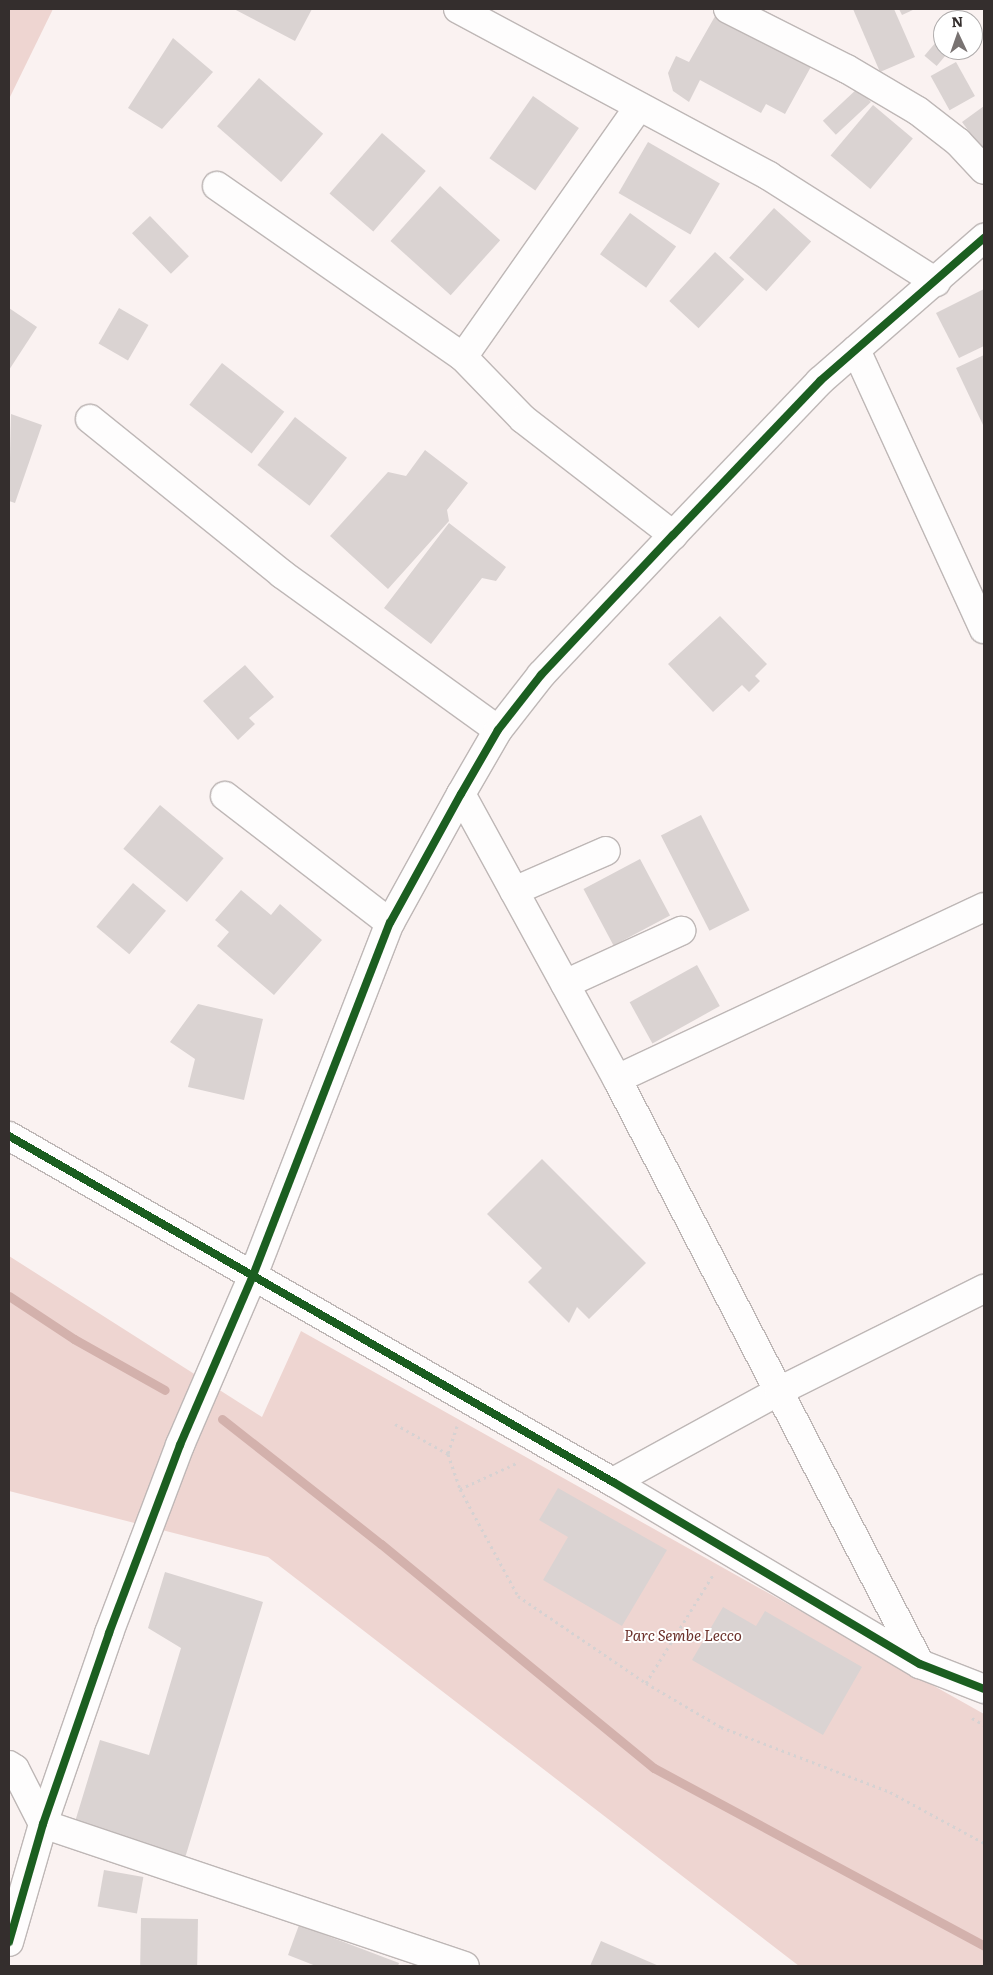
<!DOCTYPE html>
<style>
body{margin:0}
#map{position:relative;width:993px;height:1975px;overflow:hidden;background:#faf2f1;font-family:Literata,serif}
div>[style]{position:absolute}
.green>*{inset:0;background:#eed5d1}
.stream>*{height:9px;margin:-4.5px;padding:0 4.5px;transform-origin:4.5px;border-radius:4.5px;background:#d3b1ac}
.building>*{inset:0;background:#dad3d2;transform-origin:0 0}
.path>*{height:3px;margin-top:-1.5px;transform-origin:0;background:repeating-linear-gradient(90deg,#d6d2d2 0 2.5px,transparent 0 6.5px)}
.roads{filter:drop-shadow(1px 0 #beb7b6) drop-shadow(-1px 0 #beb7b6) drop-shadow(0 1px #beb7b6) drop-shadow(0 -1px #beb7b6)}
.street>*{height:28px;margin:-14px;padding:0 14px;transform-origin:14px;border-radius:14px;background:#fefdfd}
.cycleway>*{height:8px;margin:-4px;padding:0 4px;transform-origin:4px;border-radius:4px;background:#1b5e20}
span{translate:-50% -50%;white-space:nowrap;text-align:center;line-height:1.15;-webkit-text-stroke:4px #fff;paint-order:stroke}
.park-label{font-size:15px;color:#6b302a;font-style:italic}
.frame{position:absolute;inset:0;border:10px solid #342e2d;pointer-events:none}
.north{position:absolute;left:933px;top:10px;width:50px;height:50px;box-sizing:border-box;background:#fff;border:1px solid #aeabab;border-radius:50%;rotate:357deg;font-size:14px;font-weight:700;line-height:20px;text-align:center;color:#342e2d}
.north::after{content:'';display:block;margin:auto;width:18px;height:22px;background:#797372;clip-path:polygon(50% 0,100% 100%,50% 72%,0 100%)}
</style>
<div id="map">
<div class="green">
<i style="clip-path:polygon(9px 9px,53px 9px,9px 99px)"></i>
<i style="clip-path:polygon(9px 1256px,262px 1417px,301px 1331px,984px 1714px,984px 1966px,799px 1966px,268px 1557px,9px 1491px)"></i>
</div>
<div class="stream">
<i style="left:9px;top:1296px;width:78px;rotate:33.5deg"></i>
<i style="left:74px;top:1339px;width:104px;rotate:29.3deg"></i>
<i style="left:222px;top:1419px;width:202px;rotate:38.2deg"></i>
<i style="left:381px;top:1544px;width:353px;rotate:39.4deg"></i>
<i style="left:654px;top:1768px;width:375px;rotate:28.3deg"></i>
</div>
<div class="building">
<i style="clip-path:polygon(234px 9px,312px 9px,295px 41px)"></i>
<i style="clip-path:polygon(853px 9px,894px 9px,915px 57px,880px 72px)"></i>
<i style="clip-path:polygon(899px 9px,915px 9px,902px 15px)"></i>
<i style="clip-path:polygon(718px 11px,813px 63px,785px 114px,766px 104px,761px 113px,700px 80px,689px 102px,673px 91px,668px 73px,676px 56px,689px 62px)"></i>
<i style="clip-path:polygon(173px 38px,213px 72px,162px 129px,128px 108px)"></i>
<i style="left:936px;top:42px;width:16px;height:18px;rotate:40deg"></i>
<i style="left:956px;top:62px;width:39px;height:29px;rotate:61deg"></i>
<i style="left:259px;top:78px;width:85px;height:64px;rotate:41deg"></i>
<i style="left:858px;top:88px;width:19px;height:48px;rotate:47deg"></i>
<i style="left:533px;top:96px;width:56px;height:76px;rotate:35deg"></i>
<i style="left:873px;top:105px;width:52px;height:66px;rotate:40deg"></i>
<i style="clip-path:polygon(984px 106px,984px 152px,962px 122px)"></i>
<i style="left:382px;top:133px;width:58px;height:80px;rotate:41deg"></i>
<i style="left:648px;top:142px;width:83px;height:59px;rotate:30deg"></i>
<i style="left:440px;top:186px;width:81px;height:74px;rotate:42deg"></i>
<i style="left:774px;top:208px;width:50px;height:67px;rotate:42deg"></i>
<i style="left:630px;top:213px;width:57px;height:51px;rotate:36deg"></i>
<i style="left:150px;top:216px;width:56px;height:25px;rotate:46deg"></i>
<i style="left:715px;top:252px;width:40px;height:67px;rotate:43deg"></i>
<i style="clip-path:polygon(984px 289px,984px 346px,959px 358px,936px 313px)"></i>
<i style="clip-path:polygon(9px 308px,37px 327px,9px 370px)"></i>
<i style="left:119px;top:308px;width:34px;height:41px;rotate:30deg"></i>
<i style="clip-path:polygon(984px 355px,984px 427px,956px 368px)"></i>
<i style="left:222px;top:363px;width:79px;height:53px;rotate:38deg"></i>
<i style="clip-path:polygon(11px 414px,42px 425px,15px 503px,9px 501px)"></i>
<i style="left:295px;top:417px;width:66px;height:61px;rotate:38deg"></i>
<i style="clip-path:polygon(425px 450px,468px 483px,447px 510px,449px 521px,388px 589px,330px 536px,388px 472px,406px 476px)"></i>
<i style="clip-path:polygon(449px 523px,506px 567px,496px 581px,482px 578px,431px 644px,384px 608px)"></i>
<i style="clip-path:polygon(720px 616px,767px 664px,755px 676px,760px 681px,749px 692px,742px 685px,713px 712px,668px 664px)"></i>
<i style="clip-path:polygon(245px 665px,274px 697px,249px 718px,255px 724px,238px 740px,203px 701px)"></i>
<i style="left:160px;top:805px;width:83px;height:57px;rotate:40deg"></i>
<i style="left:701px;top:815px;width:107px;height:45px;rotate:63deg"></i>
<i style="left:640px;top:859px;width:64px;height:64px;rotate:62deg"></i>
<i style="left:133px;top:883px;width:43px;height:57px;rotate:40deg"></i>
<i style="clip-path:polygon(241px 890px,271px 915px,280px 904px,322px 940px,274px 995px,217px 946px,229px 932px,215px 920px)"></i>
<i style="left:697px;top:965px;width:47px;height:77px;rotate:61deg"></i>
<i style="clip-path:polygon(198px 1004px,263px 1019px,244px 1100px,188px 1087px,195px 1059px,170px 1042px)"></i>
<i style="clip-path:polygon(542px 1159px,646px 1263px,589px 1319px,577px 1307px,569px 1323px,528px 1282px,542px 1268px,487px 1214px)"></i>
<i style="clip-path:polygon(558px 1488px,667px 1550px,622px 1626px,543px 1580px,568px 1537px,539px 1520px)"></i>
<i style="clip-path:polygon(165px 1572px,263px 1602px,185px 1858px,74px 1825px,100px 1740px,149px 1755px,181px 1648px,148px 1628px)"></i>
<i style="clip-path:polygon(723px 1607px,756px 1626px,765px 1611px,862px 1667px,823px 1735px,692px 1660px)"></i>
<i style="left:104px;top:1870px;width:40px;height:37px;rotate:10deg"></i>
<i style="left:141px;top:1918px;width:57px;height:48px;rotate:1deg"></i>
<i style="clip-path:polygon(299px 1925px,399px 1963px,398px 1966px,316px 1966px,288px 1955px)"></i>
<i style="clip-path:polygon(601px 1941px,659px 1966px,590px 1966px)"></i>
</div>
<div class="path">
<i style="left:395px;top:1424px;width:61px;rotate:29.5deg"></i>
<i style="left:457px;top:1426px;width:29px;rotate:108deg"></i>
<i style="left:448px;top:1454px;width:37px;rotate:71deg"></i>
<i style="left:460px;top:1489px;width:122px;rotate:61.5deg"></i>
<i style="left:518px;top:1596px;width:155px;rotate:34.2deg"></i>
<i style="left:646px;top:1683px;width:87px;rotate:30.4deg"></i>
<i style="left:721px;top:1727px;width:181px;rotate:21deg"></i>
<i style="left:890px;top:1792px;width:107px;rotate:28.5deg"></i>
<i style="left:460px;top:1489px;width:65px;rotate:-24.6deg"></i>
<i style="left:646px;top:1683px;width:127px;rotate:-58.2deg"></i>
<i style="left:972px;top:1718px;width:14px;rotate:30deg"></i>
</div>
<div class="roads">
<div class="street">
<i style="left:458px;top:9px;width:353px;rotate:28.2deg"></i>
<i style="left:769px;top:176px;width:198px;rotate:32.4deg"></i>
<i style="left:728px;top:9px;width:133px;rotate:26.8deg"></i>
<i style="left:847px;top:69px;width:82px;rotate:30.6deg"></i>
<i style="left:918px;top:111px;width:51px;rotate:37.8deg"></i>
<i style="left:958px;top:142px;width:38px;rotate:47deg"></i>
<i style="left:217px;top:186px;width:300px;rotate:34.8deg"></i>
<i style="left:463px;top:357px;width:86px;rotate:45.9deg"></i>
<i style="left:523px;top:419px;width:190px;rotate:37.7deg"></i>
<i style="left:856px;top:350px;width:307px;rotate:65.4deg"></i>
<i style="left:463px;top:357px;width:306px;rotate:-54.9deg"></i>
<i style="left:90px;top:419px;width:247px;rotate:38.9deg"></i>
<i style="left:282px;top:574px;width:266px;rotate:35.8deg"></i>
<i style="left:461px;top:794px;width:325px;rotate:61.3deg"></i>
<i style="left:617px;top:1079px;width:659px;rotate:62.62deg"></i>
<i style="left:225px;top:796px;width:208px;rotate:37.6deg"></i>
<i style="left:514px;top:891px;width:100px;rotate:-23.5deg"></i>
<i style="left:565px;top:984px;width:128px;rotate:-24.6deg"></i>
<i style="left:617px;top:1079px;width:405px;rotate:-25.1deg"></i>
<i style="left:9px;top:1136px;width:696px;rotate:29.81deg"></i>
<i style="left:613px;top:1482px;width:357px;rotate:30.7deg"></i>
<i style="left:920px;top:1664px;width:69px;rotate:21.3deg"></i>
<i style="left:613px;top:1482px;width:189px;rotate:-28.7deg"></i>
<i style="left:779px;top:1391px;width:229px;rotate:-26.5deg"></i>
<i style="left:9px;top:1765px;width:7px;rotate:34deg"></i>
<i style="left:15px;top:1769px;width:62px;rotate:63deg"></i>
<i style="left:43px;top:1824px;width:445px;rotate:18.6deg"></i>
<i style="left:9px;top:1942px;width:123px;rotate:-73.9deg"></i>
<i style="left:43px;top:1824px;width:202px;rotate:-70.9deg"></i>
<i style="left:109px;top:1633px;width:201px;rotate:-69.3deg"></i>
<i style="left:180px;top:1445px;width:182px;rotate:-66.7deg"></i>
<i style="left:252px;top:1278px;width:381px;rotate:-68.8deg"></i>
<i style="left:390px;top:923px;width:147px;rotate:-61.2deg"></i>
<i style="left:461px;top:794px;width:74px;rotate:-60deg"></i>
<i style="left:498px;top:730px;width:70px;rotate:-52deg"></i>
<i style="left:541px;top:675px;width:192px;rotate:-46.7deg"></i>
<i style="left:673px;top:535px;width:213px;rotate:-46.3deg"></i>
<i style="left:820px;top:381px;width:218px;rotate:-41.1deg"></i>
</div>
</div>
<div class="cycleway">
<i style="left:9px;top:1136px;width:696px;rotate:29.81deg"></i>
<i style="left:613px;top:1482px;width:357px;rotate:30.7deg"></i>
<i style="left:920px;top:1664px;width:69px;rotate:21.3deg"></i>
<i style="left:9px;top:1942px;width:123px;rotate:-73.9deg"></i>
<i style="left:43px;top:1824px;width:202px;rotate:-70.9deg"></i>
<i style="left:109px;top:1633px;width:201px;rotate:-69.3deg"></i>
<i style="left:180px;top:1445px;width:182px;rotate:-66.7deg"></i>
<i style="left:252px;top:1278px;width:381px;rotate:-68.8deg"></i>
<i style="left:390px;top:923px;width:147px;rotate:-61.2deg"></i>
<i style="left:461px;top:794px;width:74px;rotate:-60deg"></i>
<i style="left:498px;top:730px;width:70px;rotate:-52deg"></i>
<i style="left:541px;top:675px;width:192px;rotate:-46.7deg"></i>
<i style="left:673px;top:535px;width:213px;rotate:-46.3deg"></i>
<i style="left:820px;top:381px;width:218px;rotate:-41.1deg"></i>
</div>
<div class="park-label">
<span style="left:683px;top:1635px">Parc Sembe Lecco</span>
</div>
<div class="frame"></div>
<div class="north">N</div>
</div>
